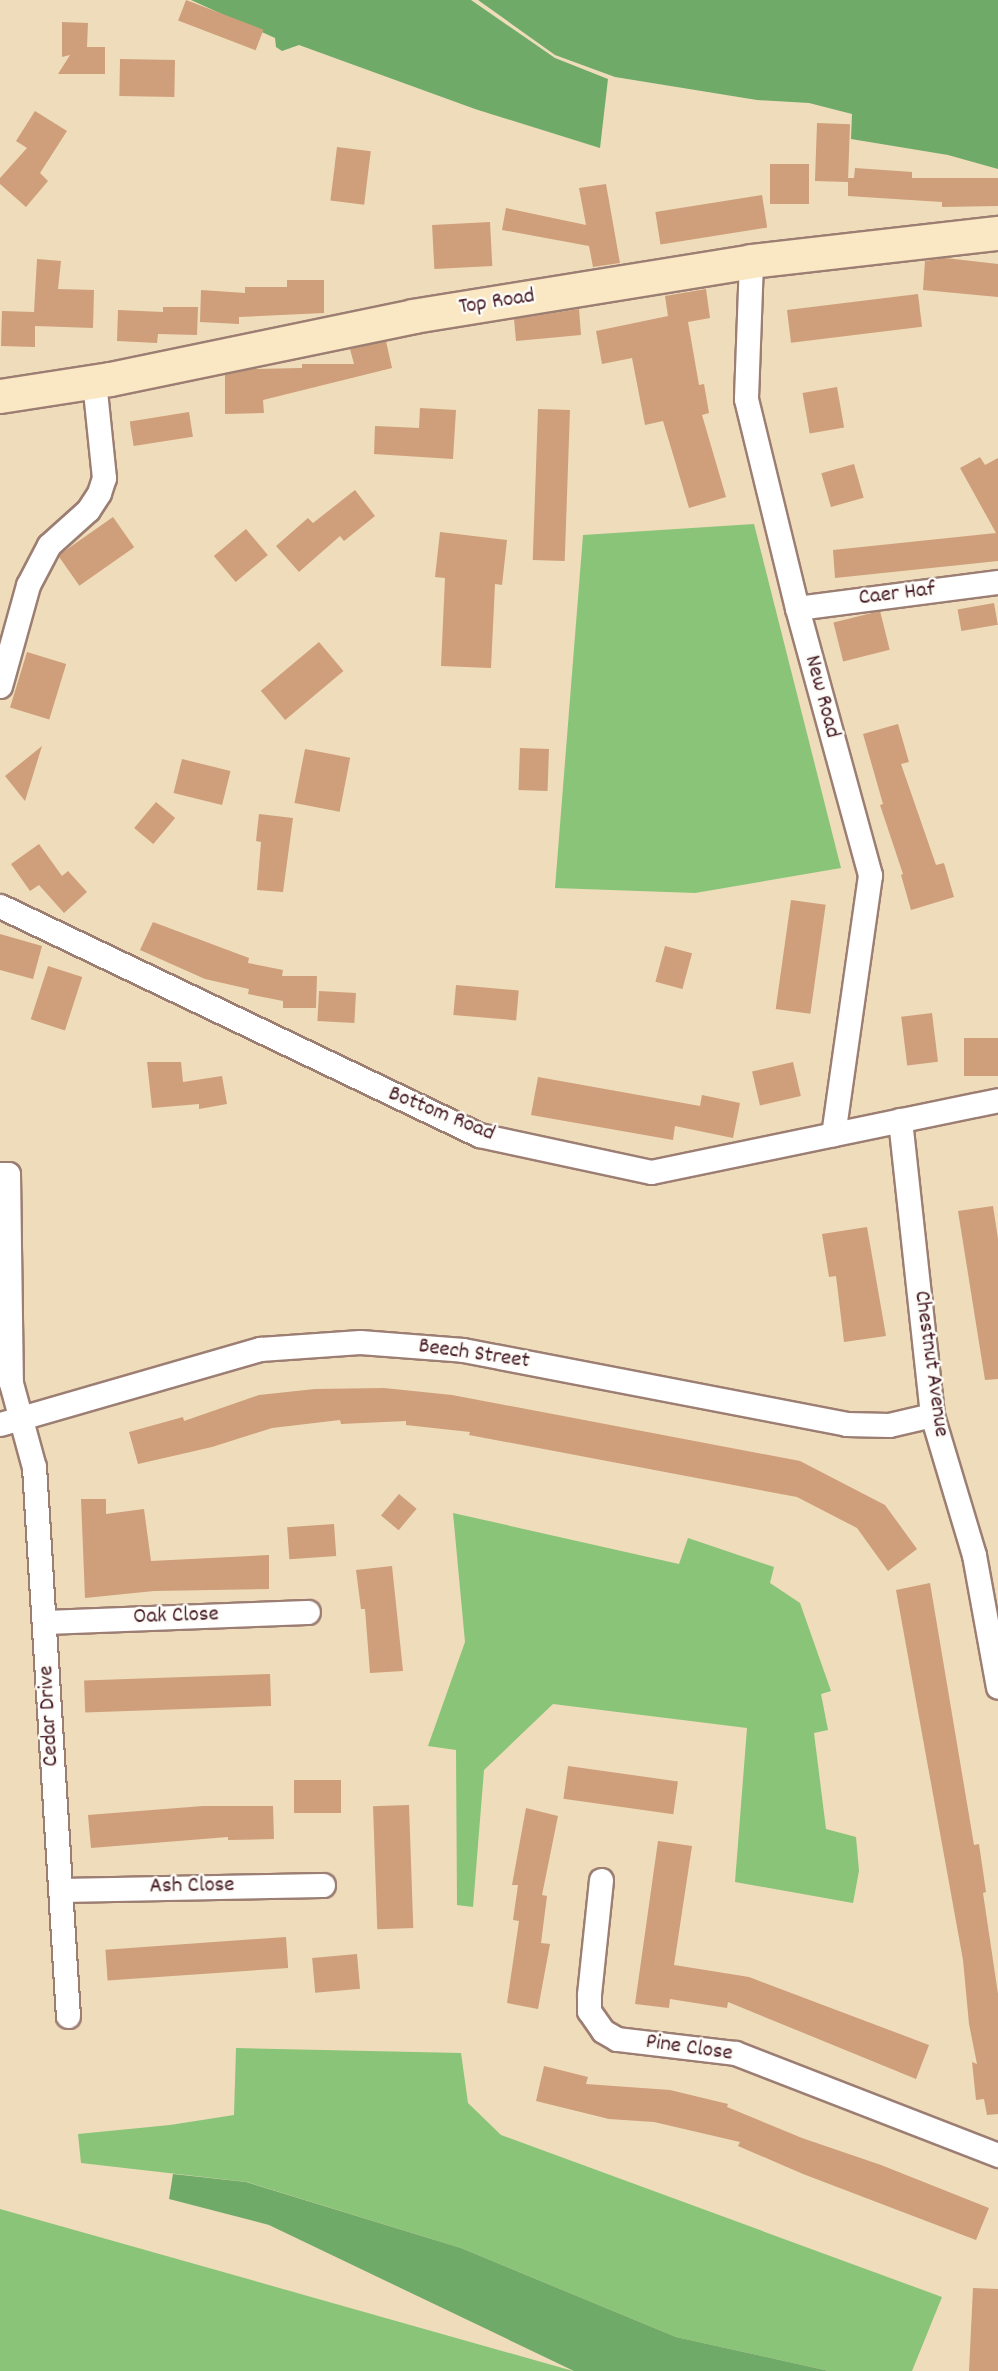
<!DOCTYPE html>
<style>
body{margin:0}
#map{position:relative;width:998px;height:2371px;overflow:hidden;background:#efdcbb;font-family:Dekko,sans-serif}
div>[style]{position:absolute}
.green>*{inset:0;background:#8ac478}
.forest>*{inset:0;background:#6faa68}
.building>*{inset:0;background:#ce9f7a;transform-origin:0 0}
.roads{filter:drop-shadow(2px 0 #9c7e73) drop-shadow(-2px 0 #9c7e73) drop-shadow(0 2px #9c7e73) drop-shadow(0 -2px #9c7e73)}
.street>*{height:23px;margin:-11.5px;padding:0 11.5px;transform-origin:11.5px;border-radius:11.5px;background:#fff}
.secondary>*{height:33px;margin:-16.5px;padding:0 16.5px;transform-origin:16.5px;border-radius:16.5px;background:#fae7c3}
span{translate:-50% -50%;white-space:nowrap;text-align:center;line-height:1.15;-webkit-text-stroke:5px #fdfcf7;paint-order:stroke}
.street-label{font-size:23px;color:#4a1f2b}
</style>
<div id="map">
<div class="green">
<i style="clip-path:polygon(754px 524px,841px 868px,695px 893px,555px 888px,583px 535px)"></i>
<i style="clip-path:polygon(453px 1513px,679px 1564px,688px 1538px,774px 1567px,770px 1583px,800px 1603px,831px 1691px,821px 1694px,828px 1730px,814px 1733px,826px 1829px,856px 1837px,859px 1871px,853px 1903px,735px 1882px,747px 1728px,553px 1704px,484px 1770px,473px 1907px,457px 1905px,456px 1750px,428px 1746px,465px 1642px)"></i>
<i style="clip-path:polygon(236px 2048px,461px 2053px,468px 2103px,501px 2135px,942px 2297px,912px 2371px,829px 2371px,676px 2337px,461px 2248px,247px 2182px,81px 2163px,78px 2134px,170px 2125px,234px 2115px)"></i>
<i style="clip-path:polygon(0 2209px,566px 2369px,574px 2371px,0 2371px)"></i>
</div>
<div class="forest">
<i style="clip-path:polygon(191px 0,471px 0,555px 58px,608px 79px,600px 148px,475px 109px,299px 45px,282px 51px,276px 47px,275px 38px)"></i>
<i style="clip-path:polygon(478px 0,998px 0,998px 169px,948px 155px,851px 139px,852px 114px,809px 103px,757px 100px,615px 77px,555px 55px)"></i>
<i style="clip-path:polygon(173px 2174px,246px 2182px,461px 2248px,676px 2337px,829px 2371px,574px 2371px,269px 2225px,169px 2199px)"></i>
</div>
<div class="building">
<i style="left:186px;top:0;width:83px;height:22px;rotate:21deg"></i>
<i style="clip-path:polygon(62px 22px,88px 23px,87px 47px,105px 47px,105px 74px,58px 74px,70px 55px,62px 57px)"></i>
<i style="left:120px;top:59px;width:55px;height:37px;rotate:1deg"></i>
<i style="clip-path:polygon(35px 111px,67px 131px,40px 173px,48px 181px,26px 207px,0 184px,0 178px,27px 148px,16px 141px)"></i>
<i style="left:817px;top:123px;width:33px;height:58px;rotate:2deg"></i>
<i style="left:337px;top:147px;width:34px;height:54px;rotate:7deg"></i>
<i style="left:770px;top:164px;width:39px;height:40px"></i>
<i style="clip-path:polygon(855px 168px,912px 172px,912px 178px,998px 178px,998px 206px,942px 207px,942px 202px,848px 196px,848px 178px,854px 178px)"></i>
<i style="clip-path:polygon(606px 184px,620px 263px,593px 267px,589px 246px,502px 230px,506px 208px,586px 225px,579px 188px)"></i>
<i style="left:762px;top:195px;width:33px;height:108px;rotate:81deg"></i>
<i style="left:490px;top:222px;width:44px;height:58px;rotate:87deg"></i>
<i style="clip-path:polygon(945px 258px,998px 264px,998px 297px,923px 290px,925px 261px)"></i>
<i style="clip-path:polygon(37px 259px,61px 261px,58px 289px,94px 290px,93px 328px,35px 326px,35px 347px,1px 346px,2px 311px,34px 312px)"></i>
<i style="clip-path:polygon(287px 280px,324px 280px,324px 313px,239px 317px,239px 324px,200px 322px,201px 290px,245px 293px,245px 287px,287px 287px)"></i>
<i style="clip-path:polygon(706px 289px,710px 318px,688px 322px,699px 385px,704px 384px,709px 413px,702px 415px,726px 497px,689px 508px,663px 421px,645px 425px,632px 358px,602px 364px,596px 331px,668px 316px,665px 296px)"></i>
<i style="left:918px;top:294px;width:33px;height:132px;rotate:83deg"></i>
<i style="clip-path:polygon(163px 307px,198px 307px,197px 335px,158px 334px,157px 343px,117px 341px,118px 310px,163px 312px)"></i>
<i style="clip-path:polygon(579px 309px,581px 335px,516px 341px,514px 319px)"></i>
<i style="clip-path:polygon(386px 341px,392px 368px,263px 400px,264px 413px,225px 414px,225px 375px,252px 369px,302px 368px,302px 364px,354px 364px,350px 349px)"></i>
<i style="left:837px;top:387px;width:41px;height:35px;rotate:80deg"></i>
<i style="clip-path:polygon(420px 408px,456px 410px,453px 459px,374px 454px,375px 426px,419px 428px)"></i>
<i style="left:538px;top:409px;width:32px;height:151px;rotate:2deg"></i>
<i style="left:189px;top:412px;width:25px;height:60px;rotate:81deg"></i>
<i style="clip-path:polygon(980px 457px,985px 465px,998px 458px,998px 561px,835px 578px,833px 550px,996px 533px,960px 468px)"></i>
<i style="left:854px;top:464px;width:35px;height:34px;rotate:74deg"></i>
<i style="clip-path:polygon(355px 490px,375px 516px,344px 541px,340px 536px,299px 572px,276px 546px,308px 518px,313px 523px)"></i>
<i style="left:113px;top:517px;width:37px;height:67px;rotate:55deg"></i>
<i style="left:246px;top:529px;width:34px;height:42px;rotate:50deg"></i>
<i style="clip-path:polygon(440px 532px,507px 540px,502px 585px,495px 584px,491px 668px,441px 666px,445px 578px,435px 577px)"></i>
<i style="left:994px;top:603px;width:22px;height:37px;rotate:80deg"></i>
<i style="left:880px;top:611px;width:40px;height:48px;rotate:76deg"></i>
<i style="left:319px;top:642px;width:38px;height:76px;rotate:50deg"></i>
<i style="left:27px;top:652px;width:41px;height:58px;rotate:17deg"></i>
<i style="clip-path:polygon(898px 724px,909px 762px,901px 764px,936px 865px,944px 863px,954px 897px,911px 910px,901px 875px,903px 874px,880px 805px,883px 804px,863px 734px)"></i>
<i style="clip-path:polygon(42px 746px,25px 801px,5px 776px)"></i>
<i style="left:520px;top:748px;width:29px;height:42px;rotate:2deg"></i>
<i style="left:305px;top:749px;width:46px;height:55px;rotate:11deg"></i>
<i style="left:182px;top:759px;width:50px;height:35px;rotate:14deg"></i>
<i style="left:156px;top:802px;width:25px;height:34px;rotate:40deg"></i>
<i style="clip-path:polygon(259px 814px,293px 818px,283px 892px,257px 890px,261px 842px,256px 841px)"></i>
<i style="clip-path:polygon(39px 844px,62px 876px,68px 871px,87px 892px,64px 913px,39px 885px,30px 891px,11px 864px)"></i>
<i style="left:791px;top:900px;width:35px;height:110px;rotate:8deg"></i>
<i style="clip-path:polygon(153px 922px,249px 958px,248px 963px,283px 970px,282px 976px,317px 976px,316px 1008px,283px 1008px,283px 1001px,248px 994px,249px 989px,205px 979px,140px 950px)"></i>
<i style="clip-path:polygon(0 934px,42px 946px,33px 979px,0 970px)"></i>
<i style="left:665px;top:946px;width:28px;height:37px;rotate:15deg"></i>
<i style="left:48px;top:966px;width:36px;height:56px;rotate:18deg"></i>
<i style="left:456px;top:985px;width:63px;height:30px;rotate:5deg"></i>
<i style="left:319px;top:991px;width:37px;height:30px;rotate:3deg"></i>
<i style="left:932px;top:1013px;width:49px;height:31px;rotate:83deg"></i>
<i style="left:998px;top:1038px;width:38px;height:34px;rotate:90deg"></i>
<i style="clip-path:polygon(147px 1062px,181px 1062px,183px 1082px,222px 1076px,227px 1104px,199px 1109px,199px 1104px,152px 1108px)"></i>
<i style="left:793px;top:1062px;width:35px;height:42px;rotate:77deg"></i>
<i style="clip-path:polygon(538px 1077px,700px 1106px,702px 1095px,740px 1103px,733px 1138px,675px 1126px,673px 1140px,531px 1115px)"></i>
<i style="clip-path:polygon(993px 1206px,998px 1239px,998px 1379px,985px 1380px,958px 1211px)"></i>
<i style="clip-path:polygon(867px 1227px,886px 1336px,844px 1342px,836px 1276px,829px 1277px,822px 1234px)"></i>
<i style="clip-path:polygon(384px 1388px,452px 1395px,800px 1461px,885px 1505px,917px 1549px,888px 1571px,857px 1528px,797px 1497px,469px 1435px,470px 1432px,406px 1425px,406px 1421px,341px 1424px,340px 1420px,272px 1428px,212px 1447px,138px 1464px,129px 1432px,183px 1417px,184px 1421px,259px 1395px,315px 1389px)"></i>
<i style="left:399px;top:1494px;width:23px;height:28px;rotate:40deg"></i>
<i style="clip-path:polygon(81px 1499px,106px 1499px,106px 1514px,144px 1509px,151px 1561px,269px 1555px,269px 1589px,154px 1591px,85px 1598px)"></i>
<i style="left:334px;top:1524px;width:32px;height:47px;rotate:86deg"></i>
<i style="clip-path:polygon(392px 1566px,403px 1671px,370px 1673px,365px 1609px,361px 1609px,356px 1570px)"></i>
<i style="clip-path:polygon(930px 1583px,974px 1845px,979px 1844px,986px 1892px,983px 1893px,998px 1994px,998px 2114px,987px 2115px,984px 2099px,976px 2100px,972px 2062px,977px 2064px,969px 2024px,963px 1960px,896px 1590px)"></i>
<i style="left:270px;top:1674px;width:32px;height:186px;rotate:88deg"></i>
<i style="left:568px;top:1766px;width:111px;height:33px;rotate:8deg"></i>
<i style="left:341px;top:1780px;width:33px;height:47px;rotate:90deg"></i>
<i style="left:409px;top:1805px;width:123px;height:36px;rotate:88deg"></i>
<i style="clip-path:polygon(203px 1806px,273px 1806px,274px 1839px,228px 1840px,228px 1837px,91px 1848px,88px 1815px)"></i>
<i style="clip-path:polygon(526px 1808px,558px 1816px,542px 1895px,547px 1896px,541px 1943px,550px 1944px,538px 2009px,507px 2003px,519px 1921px,513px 1920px,518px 1885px,512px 1885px)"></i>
<i style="clip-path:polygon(658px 1841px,692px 1846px,674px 1965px,749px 1977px,929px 2045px,916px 2079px,728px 2002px,727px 2008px,670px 1999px,669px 2008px,635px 2004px)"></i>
<i style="left:286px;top:1937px;width:31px;height:181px;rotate:86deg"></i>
<i style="left:357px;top:1954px;width:35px;height:45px;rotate:85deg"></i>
<i style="clip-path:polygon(544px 2066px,588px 2077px,586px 2084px,670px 2090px,728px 2104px,727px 2107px,802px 2138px,881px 2165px,989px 2208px,976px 2240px,803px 2174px,738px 2146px,740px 2142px,654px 2122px,609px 2119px,536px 2101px)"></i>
<i style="clip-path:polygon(973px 2288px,998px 2289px,998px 2371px,969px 2371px)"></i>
</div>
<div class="roads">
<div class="street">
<i style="left:751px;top:261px;width:138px;rotate:92.1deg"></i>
<i style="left:746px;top:399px;width:215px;rotate:76.3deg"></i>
<i style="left:797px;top:608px;width:277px;rotate:74.7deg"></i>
<i style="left:870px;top:875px;width:262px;rotate:98.1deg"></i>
<i style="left:797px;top:608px;width:203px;rotate:-7.4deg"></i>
<i style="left:0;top:686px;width:105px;rotate:-74.5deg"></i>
<i style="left:28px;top:585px;width:45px;rotate:-62.3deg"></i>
<i style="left:49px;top:545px;width:52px;rotate:-41.9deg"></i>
<i style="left:88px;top:510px;width:20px;rotate:-57deg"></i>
<i style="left:99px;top:493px;width:16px;rotate:-72deg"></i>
<i style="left:104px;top:478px;width:97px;rotate:-95.9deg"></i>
<i style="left:0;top:906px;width:531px;rotate:25.55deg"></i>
<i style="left:479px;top:1135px;width:176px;rotate:12.1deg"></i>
<i style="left:651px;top:1172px;width:354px;rotate:-11.7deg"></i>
<i style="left:900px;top:1120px;width:297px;rotate:83.8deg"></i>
<i style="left:932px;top:1415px;width:146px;rotate:73.3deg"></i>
<i style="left:974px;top:1555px;width:134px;rotate:79.7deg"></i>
<i style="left:0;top:1174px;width:8px"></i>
<i style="left:8px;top:1174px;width:209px;rotate:89.2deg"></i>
<i style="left:11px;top:1383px;width:87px;rotate:74.7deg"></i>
<i style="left:34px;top:1467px;width:550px;rotate:86.46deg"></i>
<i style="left:0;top:1424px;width:271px;rotate:-16.1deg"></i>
<i style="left:260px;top:1349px;width:100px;rotate:-4deg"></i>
<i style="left:360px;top:1342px;width:103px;rotate:4.4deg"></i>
<i style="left:463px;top:1350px;width:390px;rotate:10.9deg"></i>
<i style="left:846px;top:1424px;width:43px;rotate:1.3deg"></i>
<i style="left:889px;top:1425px;width:44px;rotate:-13.1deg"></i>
<i style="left:44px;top:1622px;width:264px;rotate:-2.2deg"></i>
<i style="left:601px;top:1880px;width:116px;rotate:96deg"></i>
<i style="left:589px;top:1995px;width:16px;rotate:90deg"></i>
<i style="left:589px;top:2011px;width:24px;rotate:55deg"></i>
<i style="left:603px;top:2031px;width:16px;rotate:30deg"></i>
<i style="left:617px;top:2039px;width:119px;rotate:6.8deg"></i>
<i style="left:735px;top:2053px;width:282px;rotate:21.2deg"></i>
<i style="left:60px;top:1890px;width:263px;rotate:-1.1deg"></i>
</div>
<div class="secondary">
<i style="left:0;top:396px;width:111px;rotate:-8.8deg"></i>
<i style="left:110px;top:379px;width:309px;rotate:-11.7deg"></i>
<i style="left:413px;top:316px;width:342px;rotate:-9.2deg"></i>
<i style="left:751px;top:261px;width:249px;rotate:-6.5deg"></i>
</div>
</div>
<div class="street-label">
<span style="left:497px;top:303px;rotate:-9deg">Top Road</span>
<span style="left:897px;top:595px;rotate:-7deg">Caer Haf</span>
<span style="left:821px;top:697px;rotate:75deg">New Road</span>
<span style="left:441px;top:1115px;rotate:22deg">Bottom Road</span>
<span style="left:474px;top:1355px;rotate:8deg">Beech Street</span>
<span style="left:930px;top:1364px;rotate:82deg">Chestnut Avenue</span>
<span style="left:176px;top:1617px;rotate:-2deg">Oak Close</span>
<span style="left:50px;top:1716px;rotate:-93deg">Cedar Drive</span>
<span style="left:192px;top:1887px;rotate:-1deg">Ash Close</span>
<span style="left:689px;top:2049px;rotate:8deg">Pine Close</span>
</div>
</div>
